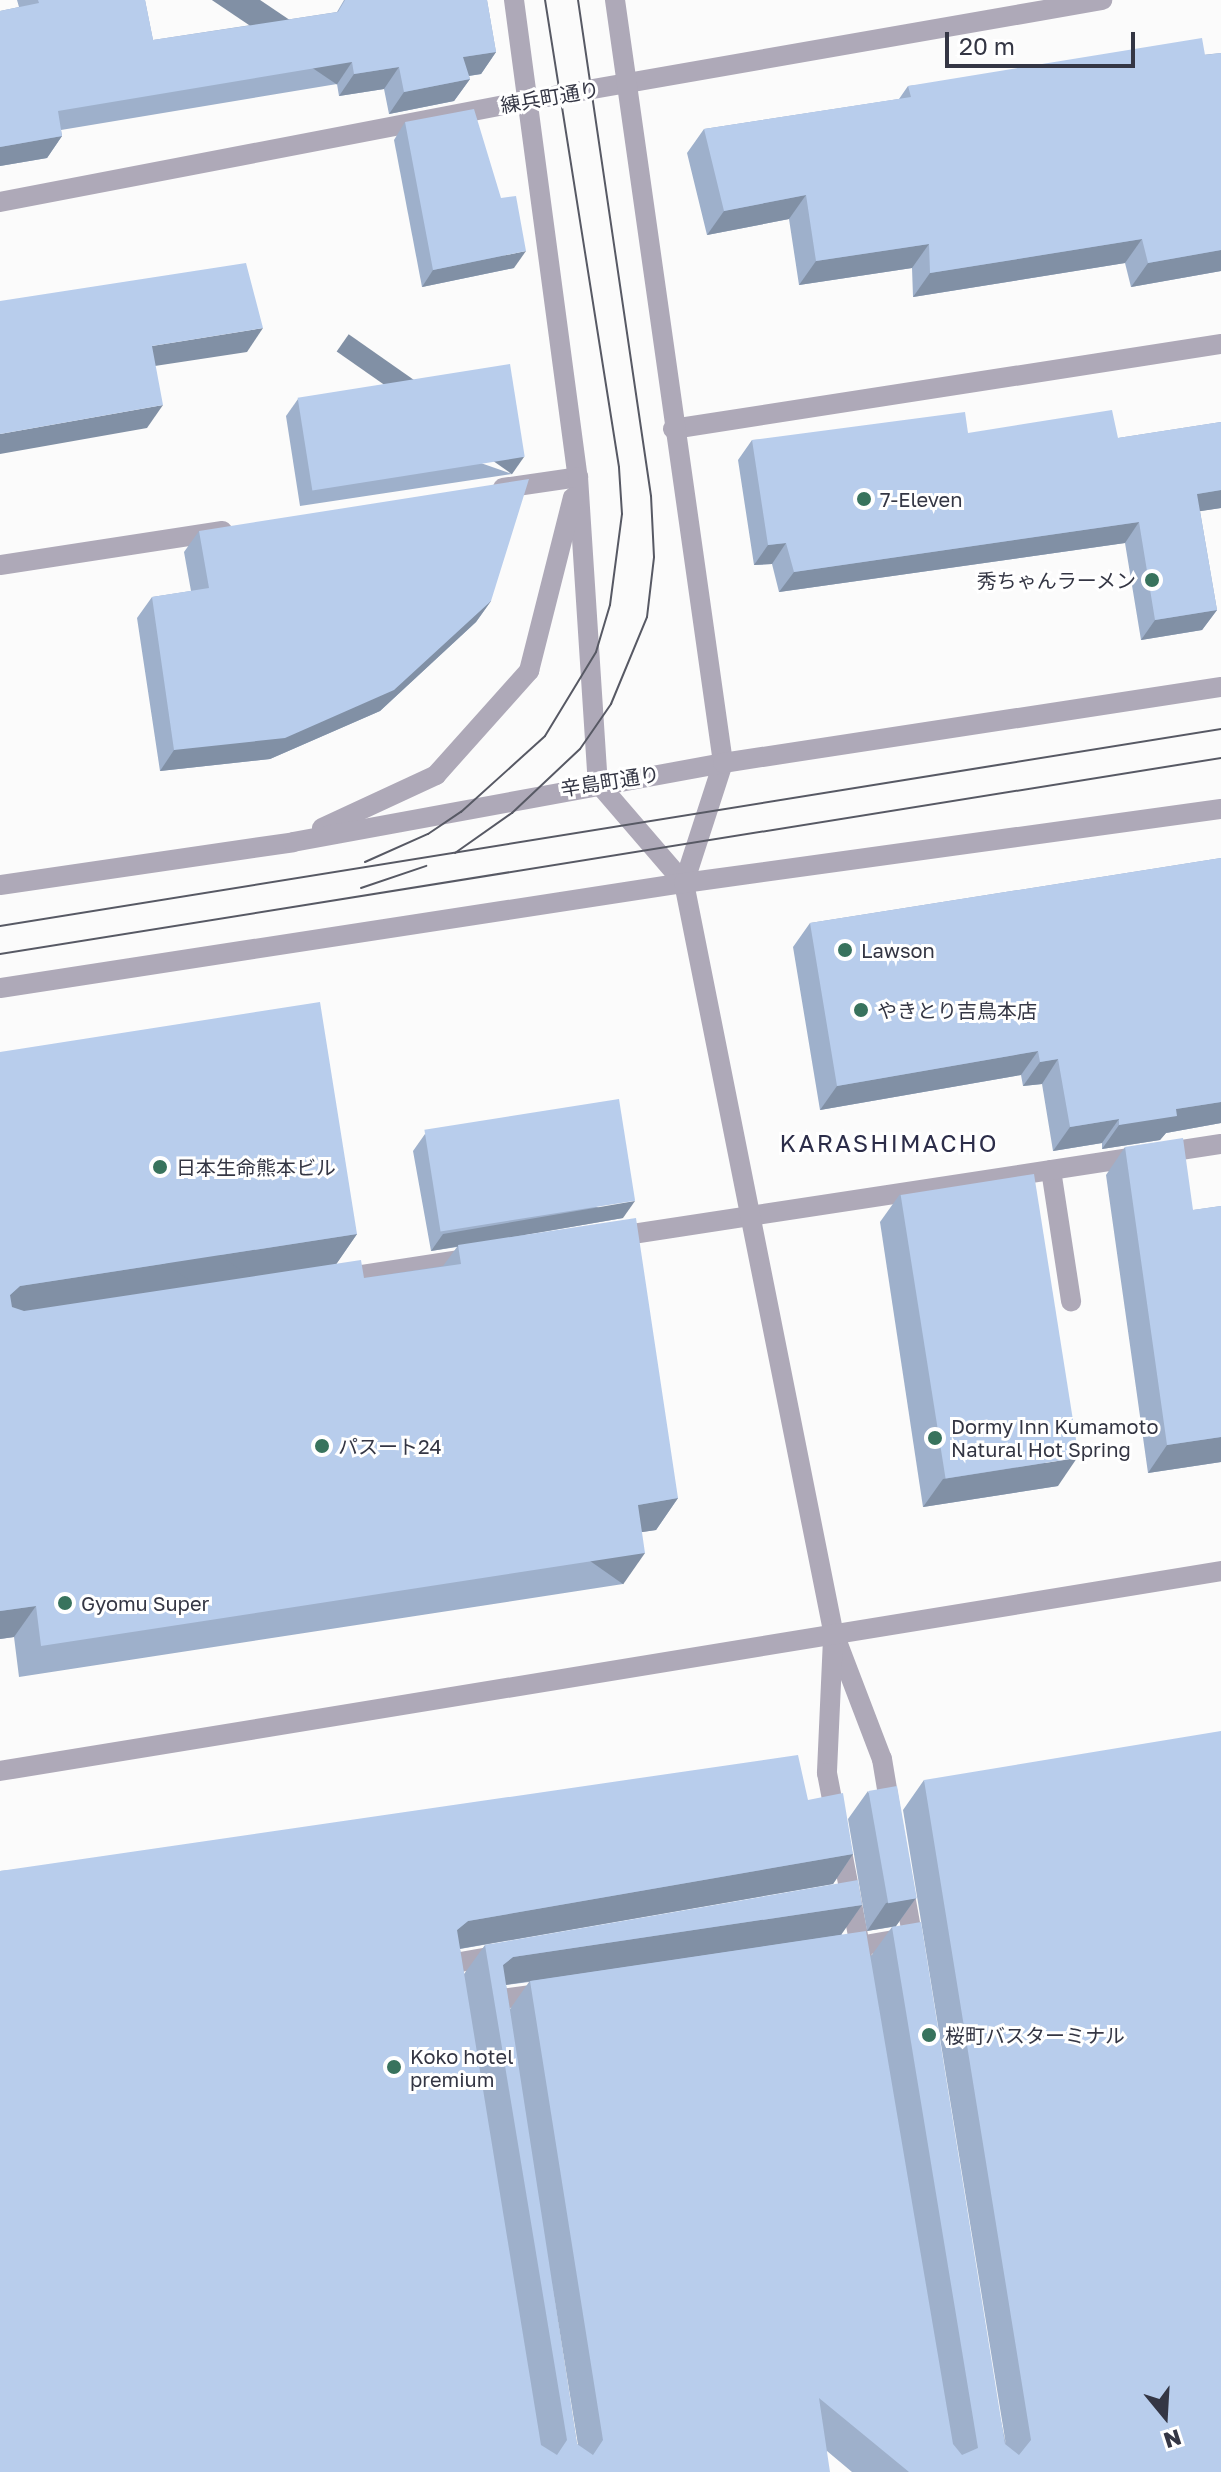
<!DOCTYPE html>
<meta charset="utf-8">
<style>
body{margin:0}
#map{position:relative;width:1221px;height:2472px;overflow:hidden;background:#fbfbfb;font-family:"Golos Text","Noto Sans JP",sans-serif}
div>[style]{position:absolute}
.service>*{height:20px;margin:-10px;padding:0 10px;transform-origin:10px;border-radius:10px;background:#aea9b8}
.minor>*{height:20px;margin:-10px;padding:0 10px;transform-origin:10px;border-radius:10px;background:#aea9b8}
.tertiary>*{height:20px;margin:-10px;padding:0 10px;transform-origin:10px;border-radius:10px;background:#aea9b8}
.tram>*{height:2px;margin:-1px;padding:0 1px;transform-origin:1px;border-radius:1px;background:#575964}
.wall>*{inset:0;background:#9eb0cb}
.shaded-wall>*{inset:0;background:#8190a5;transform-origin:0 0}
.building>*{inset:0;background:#b8cdec;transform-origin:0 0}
.dots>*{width:22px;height:22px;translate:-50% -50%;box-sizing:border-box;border:4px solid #fff;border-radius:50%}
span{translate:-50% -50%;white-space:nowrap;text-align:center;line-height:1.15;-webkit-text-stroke:6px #fff;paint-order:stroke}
.street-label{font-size:20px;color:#343644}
.poi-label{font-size:20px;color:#343644}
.left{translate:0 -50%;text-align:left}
.right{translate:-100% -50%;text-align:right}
.quarter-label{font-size:24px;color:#2c2d49;letter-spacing:2px}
.north{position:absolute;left:1125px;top:2376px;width:80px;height:80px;-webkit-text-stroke:6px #fff;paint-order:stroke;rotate:162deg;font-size:22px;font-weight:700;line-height:32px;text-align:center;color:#343644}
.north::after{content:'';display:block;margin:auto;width:28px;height:36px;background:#343644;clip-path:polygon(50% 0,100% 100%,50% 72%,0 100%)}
.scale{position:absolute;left:945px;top:32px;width:190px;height:36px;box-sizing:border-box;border:4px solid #343644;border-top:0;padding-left:10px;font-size:24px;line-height:28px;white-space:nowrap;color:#343644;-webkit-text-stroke:6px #fff;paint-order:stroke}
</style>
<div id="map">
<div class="service">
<i style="left:1051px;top:1170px;width:133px;rotate:81.3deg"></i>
<i style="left:833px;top:1631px;width:137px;rotate:69.1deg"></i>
<i style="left:882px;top:1759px;width:55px;rotate:80.5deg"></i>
<i style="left:833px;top:1639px;width:134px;rotate:92.6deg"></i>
<i style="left:827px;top:1773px;width:186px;rotate:79.2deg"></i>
<i style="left:903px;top:1884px;width:68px;rotate:79.8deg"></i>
<i style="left:842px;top:1949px;width:64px;rotate:-9.9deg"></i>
<i style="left:450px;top:1975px;width:11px;rotate:-95deg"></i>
<i style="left:449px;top:1964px;width:53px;rotate:-9.8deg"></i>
<i style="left:496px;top:2012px;width:12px;rotate:-99deg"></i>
<i style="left:494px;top:2000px;width:51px;rotate:-7.8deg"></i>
</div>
<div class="minor">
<i style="left:0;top:202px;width:540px;rotate:-10.89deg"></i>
<i style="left:530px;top:100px;width:581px;rotate:-9.92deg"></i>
<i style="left:673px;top:429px;width:555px;rotate:-8.82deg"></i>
<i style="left:503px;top:488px;width:76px;rotate:-8.3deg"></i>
<i style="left:0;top:565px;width:225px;rotate:-8.7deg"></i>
<i style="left:613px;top:1237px;width:615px;rotate:-8.7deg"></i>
<i style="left:336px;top:1279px;width:137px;rotate:-8.8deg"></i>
</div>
<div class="tertiary">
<i style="left:514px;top:0;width:481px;rotate:82.4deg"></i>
<i style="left:578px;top:477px;width:307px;rotate:86.3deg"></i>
<i style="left:598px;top:783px;width:132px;rotate:49.3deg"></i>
<i style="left:684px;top:883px;width:763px;rotate:78.73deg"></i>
<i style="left:615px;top:0;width:771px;rotate:81.94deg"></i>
<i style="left:723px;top:763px;width:126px;rotate:108deg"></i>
<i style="left:322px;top:828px;width:126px;rotate:-24.9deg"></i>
<i style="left:436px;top:775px;width:140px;rotate:-48.2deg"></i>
<i style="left:529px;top:671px;width:179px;rotate:-75.8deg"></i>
<i style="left:0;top:885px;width:296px;rotate:-8.3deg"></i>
<i style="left:293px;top:842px;width:437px;rotate:-10.4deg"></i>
<i style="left:723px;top:763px;width:504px;rotate:-8.68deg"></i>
<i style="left:0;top:988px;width:692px;rotate:-8.73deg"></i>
<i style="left:684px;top:883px;width:542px;rotate:-7.85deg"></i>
<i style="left:0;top:1771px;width:1237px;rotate:-9.3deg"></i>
</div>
<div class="tram">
<i style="left:455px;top:853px;width:70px;rotate:-35.1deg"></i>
<i style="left:512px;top:813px;width:93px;rotate:-43.3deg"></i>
<i style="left:580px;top:749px;width:55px;rotate:-55.4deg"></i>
<i style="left:611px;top:704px;width:94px;rotate:-67.5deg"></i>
<i style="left:647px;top:617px;width:60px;rotate:-83.3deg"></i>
<i style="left:654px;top:557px;width:61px;rotate:-92.8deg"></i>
<i style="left:651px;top:496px;width:501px;rotate:-98.37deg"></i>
<i style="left:365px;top:862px;width:69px;rotate:-24deg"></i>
<i style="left:428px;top:834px;width:40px;rotate:-34deg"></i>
<i style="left:461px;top:812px;width:113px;rotate:-42.1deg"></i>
<i style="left:545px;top:736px;width:98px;rotate:-58.7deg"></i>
<i style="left:596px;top:652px;width:49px;rotate:-73.4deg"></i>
<i style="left:610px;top:605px;width:92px;rotate:-82.5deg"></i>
<i style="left:622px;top:514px;width:47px;rotate:-93.7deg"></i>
<i style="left:619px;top:467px;width:473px;rotate:-99deg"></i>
<i style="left:361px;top:888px;width:69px;rotate:-18.7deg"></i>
<i style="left:0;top:926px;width:1237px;rotate:-9.17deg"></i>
<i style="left:0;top:954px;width:1237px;rotate:-9.12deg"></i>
</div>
<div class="wall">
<i style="clip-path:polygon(17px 0,145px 0,153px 40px,337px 12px,344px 0,487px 0,496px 52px,481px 74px,469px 76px,470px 79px,454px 101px,389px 114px,384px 89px,339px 96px,337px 84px,61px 130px,62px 136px,47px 158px,0 166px,0 11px,19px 7px)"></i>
<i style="clip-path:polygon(1221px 53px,1221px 271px,1131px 287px,1125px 263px,913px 297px,912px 268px,799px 285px,789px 219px,707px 235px,687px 153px,704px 129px,899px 99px,908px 86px)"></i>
<i style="clip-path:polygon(405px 122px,514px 268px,422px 287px,394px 140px)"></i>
<i style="clip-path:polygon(298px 399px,512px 474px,300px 506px,286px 416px)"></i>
<i style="clip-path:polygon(1221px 422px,1221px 508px,1200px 511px,1217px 610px,1202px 630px,1141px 640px,1125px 543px,779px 592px,772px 564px,754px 565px,738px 460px,752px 440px,968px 433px,1118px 438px)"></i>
<i style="clip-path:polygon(199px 531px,491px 601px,476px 622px,380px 711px,270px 759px,160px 771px,137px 618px,152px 597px,191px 591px,184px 552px)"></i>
<i style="clip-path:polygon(1221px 858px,1221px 1123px,1166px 1133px,1160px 1140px,1102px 1149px,1102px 1143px,1053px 1151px,1042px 1084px,1023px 1086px,1021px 1075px,820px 1110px,793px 947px,810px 923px)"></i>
<i style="clip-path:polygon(0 1052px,357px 1234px,336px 1264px,364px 1278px,443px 1266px,457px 1247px,431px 1251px,413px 1151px,425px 1134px,623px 1218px,525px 1235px,678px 1498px,656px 1530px,642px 1532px,623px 1584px,19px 1677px,14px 1637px,0 1639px)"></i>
<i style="clip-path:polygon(1125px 1147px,1193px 1210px,1221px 1206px,1221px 1462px,1148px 1473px,1106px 1175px)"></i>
<i style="clip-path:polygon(900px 1194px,1058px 1486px,923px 1507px,880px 1222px)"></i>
<i style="clip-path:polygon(evenodd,924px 1780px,1221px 2472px,852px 2472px,827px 2451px,0 2472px,0 1871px,808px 1800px,853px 1854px,833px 1884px,460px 1949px,464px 1974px,485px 1945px,862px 1905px,841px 1934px,871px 1956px,892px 1927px,867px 1931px,848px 1819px,868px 1791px,916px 1898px,896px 1926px,1006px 2445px,903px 1810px,924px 1780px,529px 1982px,510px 2009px,506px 1985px,529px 1982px,924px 1780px,551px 2278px,578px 2445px,577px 2444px,551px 2278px)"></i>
</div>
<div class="shaded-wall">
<i style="clip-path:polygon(496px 52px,481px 74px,448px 79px,463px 57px)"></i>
<i style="left:352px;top:62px;width:27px;height:298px;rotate:124deg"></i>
<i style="clip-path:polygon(399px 67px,384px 89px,339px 96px,354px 74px)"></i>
<i style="clip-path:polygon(470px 79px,454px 101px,389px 114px,404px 92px)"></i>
<i style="clip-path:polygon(62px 136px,47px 158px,0 166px,0 147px)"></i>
<i style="clip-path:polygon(806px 195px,789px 219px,707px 235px,724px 211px)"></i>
<i style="clip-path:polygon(1142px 239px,1125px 263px,913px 297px,930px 273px)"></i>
<i style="clip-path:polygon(929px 244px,912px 268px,799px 285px,816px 261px)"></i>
<i style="clip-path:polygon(1221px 250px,1221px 271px,1131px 287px,1148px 263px)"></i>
<i style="clip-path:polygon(526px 251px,514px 268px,422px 287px,433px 270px)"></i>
<i style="clip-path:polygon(263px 328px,247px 352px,135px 369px,152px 346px)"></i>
<i style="clip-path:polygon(163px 405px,147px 428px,0 454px,0 434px)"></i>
<i style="left:524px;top:457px;width:21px;height:214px;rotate:125deg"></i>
<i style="clip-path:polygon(1221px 490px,1221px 508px,1182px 514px,1197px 494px)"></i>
<i style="clip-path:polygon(1139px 522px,1125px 543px,779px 592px,794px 572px)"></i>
<i style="clip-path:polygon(786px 543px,772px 564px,754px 565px,768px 545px)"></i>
<i style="clip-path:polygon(491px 601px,476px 622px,380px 711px,270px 759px,160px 771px,174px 750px)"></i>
<i style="clip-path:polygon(1217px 610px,1202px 630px,1141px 640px,1155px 620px)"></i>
<i style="clip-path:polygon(1038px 1051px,1021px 1075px,820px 1110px,837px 1086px)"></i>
<i style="clip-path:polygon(1058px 1059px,1042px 1084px,1023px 1086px,1040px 1062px)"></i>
<i style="clip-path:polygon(1221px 1102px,1221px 1123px,1166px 1133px,1160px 1140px,1102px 1149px,1119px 1125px,1176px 1109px)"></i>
<i style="clip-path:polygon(1119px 1119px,1102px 1143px,1053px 1151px,1070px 1127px)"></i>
<i style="clip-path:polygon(635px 1201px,623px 1218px,431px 1251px,443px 1234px)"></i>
<i style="clip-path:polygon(357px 1234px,335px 1266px,0 1317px,10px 1295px,20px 1286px)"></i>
<i style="clip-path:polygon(1221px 1437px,1221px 1462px,1148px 1473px,1167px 1445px)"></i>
<i style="clip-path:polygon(1077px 1458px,1058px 1486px,923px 1507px,943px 1479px)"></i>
<i style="clip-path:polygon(678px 1498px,656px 1530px,616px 1536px,638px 1505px)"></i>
<i style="left:645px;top:1553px;width:38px;height:611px;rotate:125deg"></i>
<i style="clip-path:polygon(36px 1606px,14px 1637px,0 1639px,0 1611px)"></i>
<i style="clip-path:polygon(853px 1854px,833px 1884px,447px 1951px,457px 1930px,468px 1921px)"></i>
<i style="clip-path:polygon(916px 1898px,896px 1926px,867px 1931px,886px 1903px)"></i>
<i style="clip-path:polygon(862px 1905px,841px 1935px,492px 1987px,503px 1965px,513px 1957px)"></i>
</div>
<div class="building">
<i style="clip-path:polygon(38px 0,145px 0,153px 40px,338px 12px,345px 0,487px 0,496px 52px,463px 57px,470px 79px,404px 92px,399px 67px,354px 74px,352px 62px,58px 111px,62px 136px,0 147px,0 11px,39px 3px)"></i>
<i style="clip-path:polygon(1202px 38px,1205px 55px,1221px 53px,1221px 250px,1148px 263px,1142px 239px,930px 273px,929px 244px,816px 261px,806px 195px,724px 211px,704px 129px,911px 97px,908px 86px)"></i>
<i style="clip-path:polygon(474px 109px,501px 198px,516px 196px,526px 251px,433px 270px,405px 122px)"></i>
<i style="clip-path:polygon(246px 263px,263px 328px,152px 346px,163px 405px,0 434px,0 301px)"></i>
<i style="left:510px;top:364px;width:94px;height:215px;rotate:81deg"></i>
<i style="clip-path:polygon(1112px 410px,1118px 438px,1221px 422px,1221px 490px,1197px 494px,1217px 610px,1155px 620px,1139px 522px,794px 572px,786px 543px,768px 545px,752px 440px,965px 412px,968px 433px)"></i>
<i style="clip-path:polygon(529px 479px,491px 601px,394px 690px,285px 738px,174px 750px,152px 597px,209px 588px,199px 531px)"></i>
<i style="clip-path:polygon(1221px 858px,1221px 1102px,1176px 1109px,1177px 1116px,1119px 1125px,1119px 1119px,1070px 1127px,1058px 1059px,1040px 1062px,1038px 1051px,837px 1086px,810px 923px)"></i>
<i style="clip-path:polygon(320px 1002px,357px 1234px,20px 1286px,10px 1295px,12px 1307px,24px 1311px,361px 1260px,364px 1278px,461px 1264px,458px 1245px,636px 1218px,678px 1498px,638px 1505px,645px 1553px,41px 1646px,36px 1606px,0 1611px,0 1052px)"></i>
<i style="left:619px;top:1099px;width:103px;height:197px;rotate:81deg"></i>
<i style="clip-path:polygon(1183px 1138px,1193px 1210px,1221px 1206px,1221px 1437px,1167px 1445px,1125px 1147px)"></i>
<i style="left:1034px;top:1174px;width:287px;height:135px;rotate:81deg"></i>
<i style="clip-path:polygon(1221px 1731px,1221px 2472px,909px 2472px,819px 2398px,830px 2472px,0 2472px,0 1871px,798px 1755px,808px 1800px,843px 1793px,853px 1854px,468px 1921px,457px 1930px,541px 2445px,557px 2455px,567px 2440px,485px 1945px,858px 1880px,862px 1905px,513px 1957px,503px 1965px,577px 2444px,593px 2455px,603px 2440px,530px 1981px,866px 1931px,953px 2444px,962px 2455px,978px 2448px,892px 1927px,921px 1922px,1005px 2444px,1019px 2455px,1031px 2440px,924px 1780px)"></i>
<i style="left:897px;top:1786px;width:114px;height:29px;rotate:80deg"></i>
</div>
<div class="dots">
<i style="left:864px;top:499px;background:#38735d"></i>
<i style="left:1152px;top:580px;background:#38735d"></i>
<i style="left:845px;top:950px;background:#38735d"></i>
<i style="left:861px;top:1010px;background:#38735d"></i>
<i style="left:160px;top:1167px;background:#38735d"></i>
<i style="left:935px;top:1438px;background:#38735d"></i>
<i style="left:322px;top:1446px;background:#38735d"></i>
<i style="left:65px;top:1603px;background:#38735d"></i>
<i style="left:929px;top:2035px;background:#38735d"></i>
<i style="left:394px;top:2067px;background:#38735d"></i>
</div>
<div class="street-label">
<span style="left:550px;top:97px;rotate:-10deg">練兵町通り</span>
<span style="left:610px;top:781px;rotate:-9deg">辛島町通り</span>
</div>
<div class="poi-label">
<span class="left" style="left:880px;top:499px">7-Eleven</span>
<span class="right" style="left:1136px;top:580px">秀ちゃんラーメン</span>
<span class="left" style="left:861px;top:950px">Lawson</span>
<span class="left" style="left:877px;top:1010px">やきとり吉鳥本店</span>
<span class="left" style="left:176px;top:1167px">日本生命熊本ビル</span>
<span class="left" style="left:951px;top:1438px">Dormy Inn Kumamoto<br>Natural Hot Spring</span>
<span class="left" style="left:338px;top:1446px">パスート24</span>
<span class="left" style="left:81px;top:1603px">Gyomu Super</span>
<span class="left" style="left:945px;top:2035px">桜町バスターミナル</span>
<span class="left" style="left:410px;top:2068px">Koko hotel<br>premium</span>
</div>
<div class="quarter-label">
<span style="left:889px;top:1143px">KARASHIMACHO</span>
</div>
<div class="north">N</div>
<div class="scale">20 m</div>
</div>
